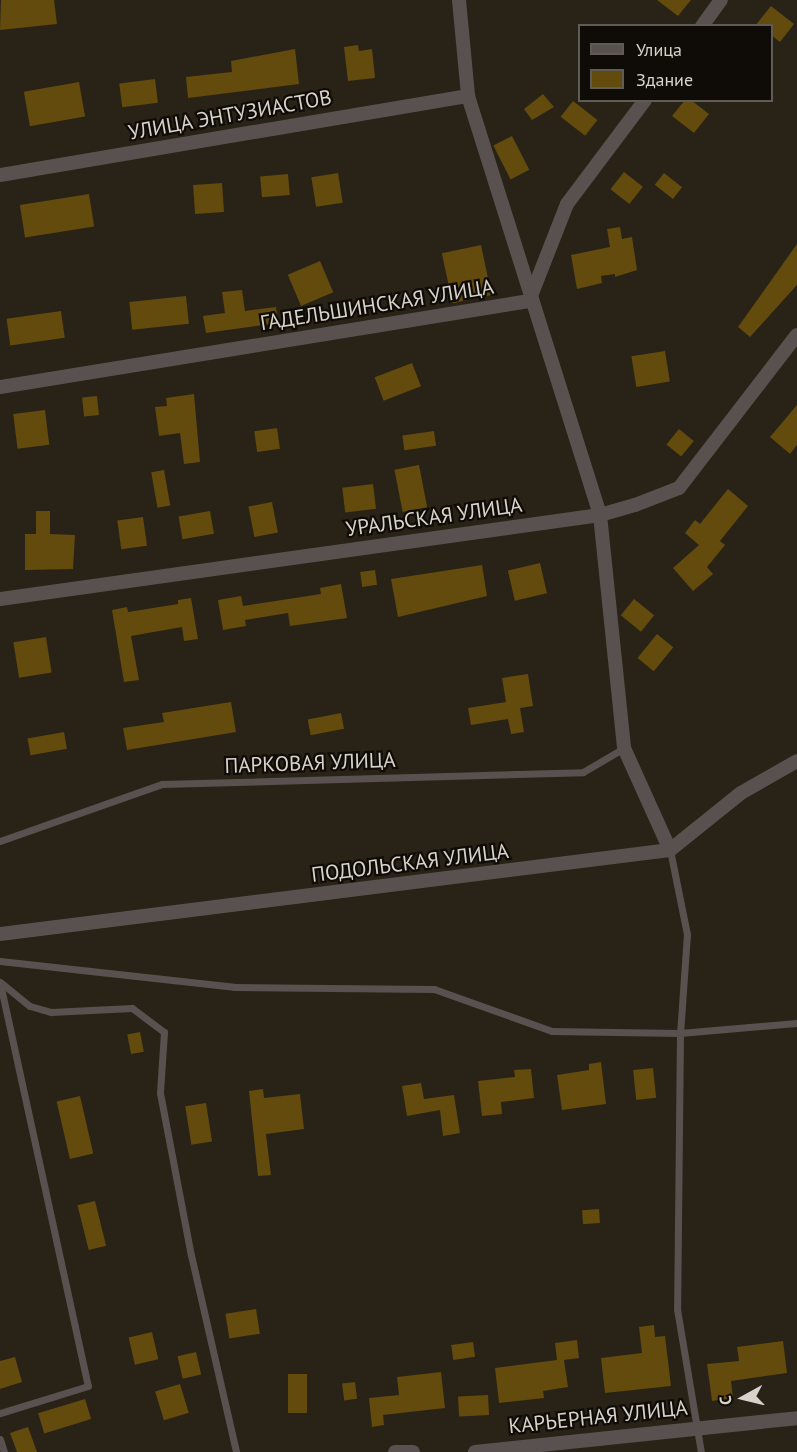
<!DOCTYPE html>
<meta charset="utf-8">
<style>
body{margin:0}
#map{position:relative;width:797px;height:1452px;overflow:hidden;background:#292216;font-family:"PT Sans",sans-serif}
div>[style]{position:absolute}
.building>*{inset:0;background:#634a0d;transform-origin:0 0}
.lane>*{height:7px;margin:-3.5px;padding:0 3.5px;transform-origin:3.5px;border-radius:3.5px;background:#59514f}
.street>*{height:14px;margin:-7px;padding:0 7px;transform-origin:7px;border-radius:7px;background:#59514f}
span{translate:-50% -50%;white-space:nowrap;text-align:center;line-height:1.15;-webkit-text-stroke:4.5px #0f0c07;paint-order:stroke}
.street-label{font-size:21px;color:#d7d3cb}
.legend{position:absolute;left:578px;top:24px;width:195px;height:78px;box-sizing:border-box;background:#0f0c07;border:2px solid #5f5c55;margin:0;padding:8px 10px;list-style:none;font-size:18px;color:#d7d3cb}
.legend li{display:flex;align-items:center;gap:12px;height:30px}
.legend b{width:30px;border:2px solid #5f5c55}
.north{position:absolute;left:713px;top:1368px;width:60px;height:60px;-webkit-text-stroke:4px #0f0c07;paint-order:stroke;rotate:262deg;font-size:16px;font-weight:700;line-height:24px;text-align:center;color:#d7d3cb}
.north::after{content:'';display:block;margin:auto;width:21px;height:27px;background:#d7d3cb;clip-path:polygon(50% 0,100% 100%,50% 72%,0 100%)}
</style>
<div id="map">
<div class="building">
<i style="clip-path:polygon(1px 0,54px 0,57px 24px,0 30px)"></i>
<i style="clip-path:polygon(657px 0,691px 0,678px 16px)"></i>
<i style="clip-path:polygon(771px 6px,794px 24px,780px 42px,771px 35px,771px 26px,755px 26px)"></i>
<i style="clip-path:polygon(358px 45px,359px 51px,372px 49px,375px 78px,348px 81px,344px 47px)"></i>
<i style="clip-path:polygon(295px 49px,299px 84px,188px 98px,186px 77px,232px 72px,231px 61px)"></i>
<i style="left:155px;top:79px;width:24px;height:36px;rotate:83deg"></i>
<i style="left:79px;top:82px;width:35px;height:56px;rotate:80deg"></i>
<i style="clip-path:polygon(543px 94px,554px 107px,532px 120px,524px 109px)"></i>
<i style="clip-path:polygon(685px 100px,691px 100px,709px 114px,694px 133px,672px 116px)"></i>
<i style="left:573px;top:101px;width:31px;height:20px;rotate:38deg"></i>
<i style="left:512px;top:136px;width:38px;height:21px;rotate:63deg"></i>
<i style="left:624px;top:172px;width:24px;height:22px;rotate:38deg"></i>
<i style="left:338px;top:173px;width:30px;height:27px;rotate:81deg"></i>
<i style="left:664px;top:173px;width:23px;height:15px;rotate:38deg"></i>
<i style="left:288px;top:174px;width:21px;height:28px;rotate:85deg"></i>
<i style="left:222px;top:183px;width:29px;height:29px;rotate:86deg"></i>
<i style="left:89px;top:194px;width:33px;height:70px;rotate:81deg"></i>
<i style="clip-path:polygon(620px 227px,622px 239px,632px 237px,637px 270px,615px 277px,615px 274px,601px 276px,602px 283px,577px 289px,571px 255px,610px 247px,607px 229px)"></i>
<i style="clip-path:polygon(797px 244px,797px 285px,750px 337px,738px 327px)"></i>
<i style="left:481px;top:245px;width:51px;height:40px;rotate:78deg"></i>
<i style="left:320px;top:261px;width:34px;height:35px;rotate:67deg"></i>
<i style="clip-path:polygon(242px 290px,245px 311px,276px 307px,278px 323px,206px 333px,203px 316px,225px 313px,222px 292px)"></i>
<i style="left:186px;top:296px;width:28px;height:57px;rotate:84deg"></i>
<i style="left:61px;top:311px;width:27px;height:55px;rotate:82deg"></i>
<i style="left:665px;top:351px;width:31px;height:34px;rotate:81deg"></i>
<i style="left:412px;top:363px;width:25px;height:40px;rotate:69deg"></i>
<i style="clip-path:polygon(194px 394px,200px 462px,184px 464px,180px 433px,159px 436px,155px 407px,167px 406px,166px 398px)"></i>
<i style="left:97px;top:396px;width:19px;height:15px;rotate:84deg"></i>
<i style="clip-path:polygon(797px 405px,797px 445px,790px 454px,770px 437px)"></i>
<i style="left:45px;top:410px;width:35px;height:32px;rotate:83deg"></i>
<i style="left:277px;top:428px;width:21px;height:23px;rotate:82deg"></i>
<i style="left:679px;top:429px;width:19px;height:20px;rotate:39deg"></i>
<i style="left:434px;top:431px;width:15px;height:32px;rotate:82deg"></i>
<i style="left:419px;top:465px;width:43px;height:25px;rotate:79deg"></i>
<i style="left:164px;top:470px;width:36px;height:13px;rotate:80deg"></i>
<i style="left:373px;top:484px;width:25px;height:31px;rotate:83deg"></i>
<i style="clip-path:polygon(728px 489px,748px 506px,720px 541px,725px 545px,707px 567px,713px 574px,693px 591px,673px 568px,699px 545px,685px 533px,695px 520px,700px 524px)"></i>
<i style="left:272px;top:502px;width:31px;height:24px;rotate:79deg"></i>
<i style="clip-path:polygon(36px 511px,50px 511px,50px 534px,75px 535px,73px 569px,25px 570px,25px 534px,36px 534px)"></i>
<i style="left:210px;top:511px;width:23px;height:32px;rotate:80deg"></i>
<i style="left:143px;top:517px;width:29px;height:26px;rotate:82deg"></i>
<i style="left:540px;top:563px;width:31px;height:33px;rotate:77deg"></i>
<i style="clip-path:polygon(482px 565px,487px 596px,398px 617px,391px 579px)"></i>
<i style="left:375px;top:570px;width:15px;height:15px;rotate:82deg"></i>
<i style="clip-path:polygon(341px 584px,347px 618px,290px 626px,288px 613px,245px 620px,246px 626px,223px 630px,218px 600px,241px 596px,243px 606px,321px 594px,320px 588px)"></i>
<i style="clip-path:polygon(191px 598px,198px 639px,184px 641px,182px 627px,131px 636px,139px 680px,124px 682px,112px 610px,127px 607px,128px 612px,178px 604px,178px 600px)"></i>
<i style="left:634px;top:599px;width:26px;height:21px;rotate:39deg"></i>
<i style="left:657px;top:634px;width:21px;height:31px;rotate:39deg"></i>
<i style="left:46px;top:637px;width:36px;height:33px;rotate:81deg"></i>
<i style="clip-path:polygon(528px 674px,533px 706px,520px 708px,524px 732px,511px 734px,508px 719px,471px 725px,468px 708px,506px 702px,502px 678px)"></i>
<i style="clip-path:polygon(231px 702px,236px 732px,127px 750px,123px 728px,164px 722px,162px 713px)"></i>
<i style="left:341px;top:713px;width:16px;height:34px;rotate:79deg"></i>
<i style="left:64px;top:732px;width:17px;height:37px;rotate:80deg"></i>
<i style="left:140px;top:1032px;width:20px;height:13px;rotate:79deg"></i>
<i style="clip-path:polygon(601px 1062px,606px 1104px,562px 1110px,557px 1075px,589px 1070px,589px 1064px)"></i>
<i style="left:653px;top:1068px;width:30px;height:20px;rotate:84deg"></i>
<i style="clip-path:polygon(531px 1069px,534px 1098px,501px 1102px,502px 1114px,482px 1116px,478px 1081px,515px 1077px,514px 1070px)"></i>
<i style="clip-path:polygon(421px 1083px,424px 1099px,454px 1095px,460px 1133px,443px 1136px,440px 1110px,407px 1116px,402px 1086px)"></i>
<i style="clip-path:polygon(263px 1089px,264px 1098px,300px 1094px,304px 1129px,266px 1134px,271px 1175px,258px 1176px,249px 1091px)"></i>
<i style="left:80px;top:1096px;width:59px;height:24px;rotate:77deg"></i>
<i style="left:206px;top:1103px;width:39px;height:21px;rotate:81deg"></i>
<i style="left:95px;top:1201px;width:46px;height:18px;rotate:76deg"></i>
<i style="left:599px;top:1209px;width:14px;height:17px;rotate:86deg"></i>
<i style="left:256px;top:1309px;width:25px;height:31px;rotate:81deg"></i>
<i style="clip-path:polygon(654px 1325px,655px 1337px,665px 1336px,671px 1386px,605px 1393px,601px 1358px,642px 1353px,639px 1327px)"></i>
<i style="left:152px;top:1332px;width:28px;height:24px;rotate:77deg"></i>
<i style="clip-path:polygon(577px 1340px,579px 1358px,564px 1360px,568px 1387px,543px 1391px,544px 1398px,499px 1403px,495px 1368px,557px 1360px,555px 1343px)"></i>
<i style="clip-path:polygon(783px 1341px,787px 1373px,731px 1381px,733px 1398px,712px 1401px,707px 1364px,739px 1361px,737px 1347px)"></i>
<i style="left:473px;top:1342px;width:15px;height:22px;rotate:82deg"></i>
<i style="left:196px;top:1352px;width:23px;height:19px;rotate:77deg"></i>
<i style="clip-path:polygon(15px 1357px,22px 1382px,0 1389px,0 1361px)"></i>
<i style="clip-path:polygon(441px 1372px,445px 1408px,383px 1415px,384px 1425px,372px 1427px,369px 1398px,399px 1395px,397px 1377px)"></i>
<i style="left:288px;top:1374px;width:19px;height:39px"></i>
<i style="left:355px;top:1382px;width:17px;height:13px;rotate:83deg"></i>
<i style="left:180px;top:1384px;width:30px;height:26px;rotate:73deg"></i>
<i style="left:488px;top:1395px;width:20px;height:30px;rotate:87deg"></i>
<i style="left:85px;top:1399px;width:21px;height:49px;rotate:73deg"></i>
<i style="clip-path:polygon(28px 1427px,37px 1452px,17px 1452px,10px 1433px)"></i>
</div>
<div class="lane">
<i style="left:0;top:841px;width:172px;rotate:-19.4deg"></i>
<i style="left:162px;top:784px;width:421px;rotate:-1.6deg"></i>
<i style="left:583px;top:772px;width:48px;rotate:-30.3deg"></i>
<i style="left:670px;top:850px;width:86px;rotate:78.6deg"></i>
<i style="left:687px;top:934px;width:99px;rotate:94deg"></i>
<i style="left:680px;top:1033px;width:276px;rotate:90.6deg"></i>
<i style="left:677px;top:1309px;width:145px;rotate:80.5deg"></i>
<i style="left:0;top:961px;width:235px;rotate:6.3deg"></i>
<i style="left:234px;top:987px;width:200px;rotate:0.6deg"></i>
<i style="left:434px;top:989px;width:125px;rotate:19.6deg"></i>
<i style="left:552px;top:1031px;width:128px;rotate:0.9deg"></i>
<i style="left:680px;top:1033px;width:117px;rotate:-4.9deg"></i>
<i style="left:0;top:982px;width:38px;rotate:39deg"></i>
<i style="left:30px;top:1006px;width:22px;rotate:16deg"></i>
<i style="left:51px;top:1012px;width:81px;rotate:-2.8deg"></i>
<i style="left:132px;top:1008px;width:40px;rotate:37deg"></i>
<i style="left:164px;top:1032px;width:61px;rotate:93.8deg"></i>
<i style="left:160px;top:1093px;width:165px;rotate:79.2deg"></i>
<i style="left:191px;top:1255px;width:202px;rotate:77.1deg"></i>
<i style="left:0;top:983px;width:412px;rotate:77.7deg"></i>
<i style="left:88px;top:1386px;width:92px;rotate:162.9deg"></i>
<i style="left:0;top:1439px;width:14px;rotate:73deg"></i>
</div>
<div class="street">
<i style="left:459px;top:0;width:96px;rotate:84.6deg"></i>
<i style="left:468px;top:96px;width:439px;rotate:72.5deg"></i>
<i style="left:600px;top:515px;width:234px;rotate:84.1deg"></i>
<i style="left:624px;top:748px;width:112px;rotate:65.7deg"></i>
<i style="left:702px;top:26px;width:32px;rotate:-54deg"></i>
<i style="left:0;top:175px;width:475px;rotate:-9.6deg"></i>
<i style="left:0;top:387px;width:536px;rotate:-9.23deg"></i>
<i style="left:529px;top:301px;width:104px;rotate:-68.6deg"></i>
<i style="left:567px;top:204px;width:130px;rotate:-53.1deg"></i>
<i style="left:0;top:599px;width:606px;rotate:-7.97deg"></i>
<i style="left:600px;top:515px;width:36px;rotate:-16deg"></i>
<i style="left:635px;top:505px;width:47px;rotate:-21.1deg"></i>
<i style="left:679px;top:488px;width:193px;rotate:-52.4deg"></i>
<i style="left:0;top:934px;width:675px;rotate:-7.15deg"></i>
<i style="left:670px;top:850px;width:91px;rotate:-38.8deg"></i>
<i style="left:741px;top:793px;width:64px;rotate:-29.7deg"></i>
<i style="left:395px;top:1452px;width:18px"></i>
<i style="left:475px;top:1452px;width:324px;rotate:-6deg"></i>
</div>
<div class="street-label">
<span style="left:230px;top:115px;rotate:-10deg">УЛИЦА ЭНТУЗИАСТОВ</span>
<span style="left:377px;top:305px;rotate:-9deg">ГАДЕЛЬШИНСКАЯ УЛИЦА</span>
<span style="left:434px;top:517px;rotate:-8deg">УРАЛЬСКАЯ УЛИЦА</span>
<span style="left:310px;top:763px;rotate:-2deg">ПАРКОВАЯ УЛИЦА</span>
<span style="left:410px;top:863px;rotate:-7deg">ПОДОЛЬСКАЯ УЛИЦА</span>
<span style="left:598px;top:1417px;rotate:-6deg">КАРЬЕРНАЯ УЛИЦА</span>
</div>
<ul class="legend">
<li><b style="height:8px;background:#59514f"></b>Улица</li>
<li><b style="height:16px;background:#634a0d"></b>Здание</li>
</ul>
<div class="north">С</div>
</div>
